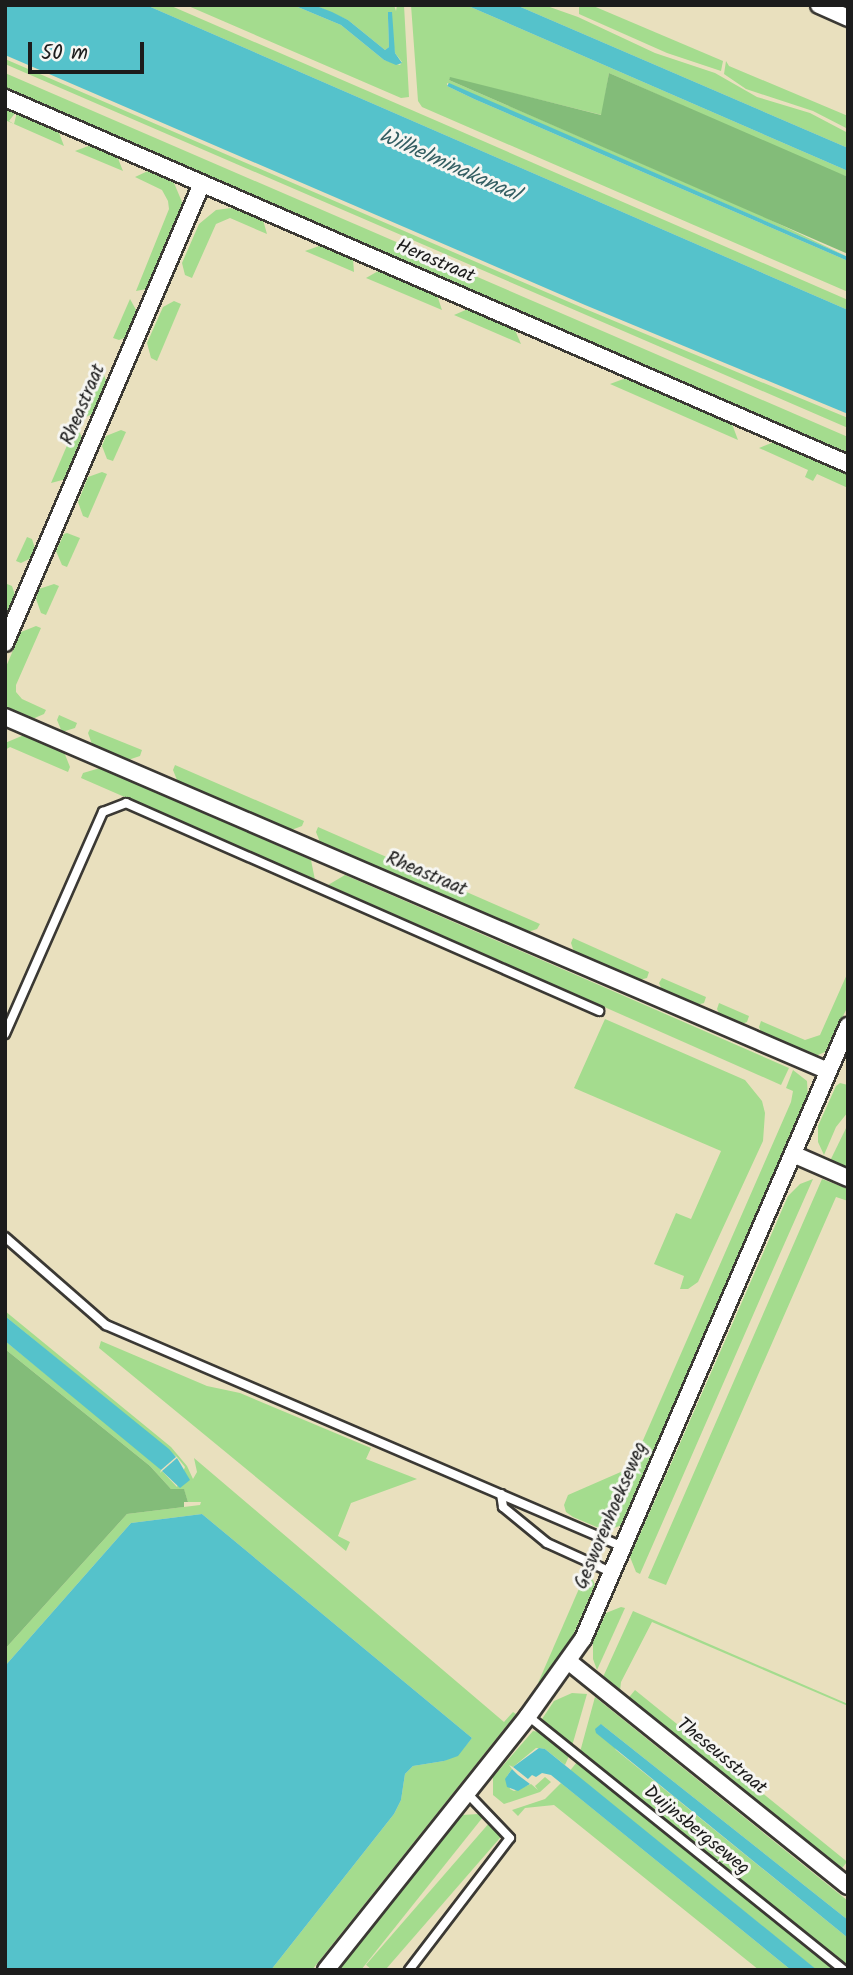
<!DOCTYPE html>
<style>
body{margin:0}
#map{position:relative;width:853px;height:1975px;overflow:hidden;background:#e9e0be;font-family:Kalam,sans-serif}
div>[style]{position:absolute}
.green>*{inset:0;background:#a4dc8e;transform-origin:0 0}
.forest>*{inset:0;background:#83bc79}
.water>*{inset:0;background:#55c2cb}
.roads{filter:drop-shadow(2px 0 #3b3934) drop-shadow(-2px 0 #3b3934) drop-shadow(0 2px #3b3934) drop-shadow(0 -2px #3b3934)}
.lane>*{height:8px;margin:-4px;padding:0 4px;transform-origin:4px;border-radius:4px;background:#fff}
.street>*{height:16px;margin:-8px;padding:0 8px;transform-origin:8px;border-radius:8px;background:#fff}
span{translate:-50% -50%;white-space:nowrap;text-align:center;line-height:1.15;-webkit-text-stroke:6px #f6f6f2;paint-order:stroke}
.street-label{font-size:19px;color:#1c1c1c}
.water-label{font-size:21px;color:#335e62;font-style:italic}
.frame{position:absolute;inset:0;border:7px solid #1c1c1c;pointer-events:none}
.scale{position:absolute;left:28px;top:42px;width:116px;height:32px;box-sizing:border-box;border:4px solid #1c1c1c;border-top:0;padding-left:9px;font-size:21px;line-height:24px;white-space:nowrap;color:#1c1c1c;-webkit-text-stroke:5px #f6f6f2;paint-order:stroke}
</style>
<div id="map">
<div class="green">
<i style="clip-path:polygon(146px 5px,169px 5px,437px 121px,848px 300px,848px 310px)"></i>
<i style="clip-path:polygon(186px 5px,293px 5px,341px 25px,384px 60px,400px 65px,402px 62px,395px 53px,388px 13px,389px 47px,385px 50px,348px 20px,314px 5px,394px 5px,396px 11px,397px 5px,404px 5px,409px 97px,401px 98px)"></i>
<i style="clip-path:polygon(411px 5px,466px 5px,848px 171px,848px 177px,821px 167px,609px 73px,602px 115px,450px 78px,449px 80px,756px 213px,848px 257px,447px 83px,447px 86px,474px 99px,848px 261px,848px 292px,422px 107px,418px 101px)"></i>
<i style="clip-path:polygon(516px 5px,544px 5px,578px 17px,655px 53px,715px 73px,757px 97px,810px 113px,848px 133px,848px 148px)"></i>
<i style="clip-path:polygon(579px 5px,591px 5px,723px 61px,721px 71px,667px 53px,579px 14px)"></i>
<i style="clip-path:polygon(5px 59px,583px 308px,848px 418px,848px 428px,5px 64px)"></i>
<i style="clip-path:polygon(726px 61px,729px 66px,848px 116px,848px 129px,813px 111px,746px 89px,724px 74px)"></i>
<i style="clip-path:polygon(5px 73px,848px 437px,848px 457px,5px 90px)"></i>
<i style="clip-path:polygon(5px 107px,16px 112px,9px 121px,14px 124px,17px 112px,58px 130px,64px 146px,5px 120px)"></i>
<i style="clip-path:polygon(91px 145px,117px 156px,123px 171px,75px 151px)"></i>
<i style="clip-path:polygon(150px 170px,174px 183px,185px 209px,152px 288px,136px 291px,169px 209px,168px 201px,162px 190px,135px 177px)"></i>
<i style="clip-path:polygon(231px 208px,263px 220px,267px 234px,230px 218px,216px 224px,192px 278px,185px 275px,182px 263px,199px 224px,216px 210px)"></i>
<i style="clip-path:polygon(322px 245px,353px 259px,354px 272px,305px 251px)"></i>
<i style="clip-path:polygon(380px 270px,437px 295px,442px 310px,366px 278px)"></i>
<i style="clip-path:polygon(130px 299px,140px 317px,132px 335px,119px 340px,113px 338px)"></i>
<i style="clip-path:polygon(174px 301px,181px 304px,157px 361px,151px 358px,147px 343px,163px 307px)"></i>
<i style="clip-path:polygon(468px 309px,515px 330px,521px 344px,454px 315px)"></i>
<i style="clip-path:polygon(99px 372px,104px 375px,109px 388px,100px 410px,84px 418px,80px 416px)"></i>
<i style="clip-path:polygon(626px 378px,732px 424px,738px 440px,610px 384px)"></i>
<i style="clip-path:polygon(74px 429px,79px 431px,85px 445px,70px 478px,51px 483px)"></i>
<i style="clip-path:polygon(121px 430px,126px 432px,113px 461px,107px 459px,102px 446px,106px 436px)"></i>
<i style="clip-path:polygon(774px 442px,848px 474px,848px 488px,817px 474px,813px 481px,805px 477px,808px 470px,759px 448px)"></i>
<i style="clip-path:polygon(102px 472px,107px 474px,88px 518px,83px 516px,78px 502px,88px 477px)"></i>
<i style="clip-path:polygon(67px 533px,80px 538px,67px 567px,62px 565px,56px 551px,64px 534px)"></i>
<i style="clip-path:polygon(27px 537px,32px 539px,37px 555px,21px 563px,16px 561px)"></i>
<i style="clip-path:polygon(7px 584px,12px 586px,17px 601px,5px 622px)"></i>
<i style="clip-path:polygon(54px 584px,59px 586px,46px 615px,41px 613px,36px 599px,39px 589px)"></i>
<i style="clip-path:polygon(36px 626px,41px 628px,16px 685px,16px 692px,22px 699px,46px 710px,44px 714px,30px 720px,5px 708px,5px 669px,21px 632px)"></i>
<i style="clip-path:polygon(59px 715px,77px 723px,75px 728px,62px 732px,57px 720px)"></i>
<i style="clip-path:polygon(90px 729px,142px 750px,140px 756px,125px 761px,93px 747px,88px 733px)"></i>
<i style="clip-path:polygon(24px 735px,64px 752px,70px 767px,68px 772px,10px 747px,5px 750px,5px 743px)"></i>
<i style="clip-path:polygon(175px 765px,304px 821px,302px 826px,286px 832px,179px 785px,173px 770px)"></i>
<i style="clip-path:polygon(100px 768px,311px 860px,315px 880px,81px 778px,83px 773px)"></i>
<i style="clip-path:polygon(318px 827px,540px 924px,537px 929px,522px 934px,322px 847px,316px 832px)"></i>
<i style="clip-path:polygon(345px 875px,599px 985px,789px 1068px,781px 1085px,328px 885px)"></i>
<i style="clip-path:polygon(573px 938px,649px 972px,647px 978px,632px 982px,576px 958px,571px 943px)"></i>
<i style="clip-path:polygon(848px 972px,848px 1006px,825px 1052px,813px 1057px,764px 1040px,759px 1027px,761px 1021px,805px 1040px,820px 1035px)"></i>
<i style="clip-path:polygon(662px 978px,706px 997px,704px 1003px,690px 1007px,665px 997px,659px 983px)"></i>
<i style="clip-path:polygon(719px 1003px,749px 1016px,747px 1022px,734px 1027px,723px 1022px,717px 1009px)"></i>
<i style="clip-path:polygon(605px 1019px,745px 1080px,762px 1101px,765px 1113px,763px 1141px,698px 1282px,688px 1289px,680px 1289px,684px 1276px,654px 1264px,676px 1213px,691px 1219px,721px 1151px,574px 1088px)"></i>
<i style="clip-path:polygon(793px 1070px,807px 1081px,808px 1098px,622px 1525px,606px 1531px,573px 1517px,566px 1512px,564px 1505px,568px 1495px,623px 1471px,637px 1454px,791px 1102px,793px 1091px,786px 1088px)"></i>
<i style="clip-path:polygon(840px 1083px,848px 1085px,848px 1112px,836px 1127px,824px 1155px,818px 1142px,818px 1126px,836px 1086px)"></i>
<i style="clip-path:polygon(848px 1124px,848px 1170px,830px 1161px)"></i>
<i style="clip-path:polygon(813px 1179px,764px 1290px,640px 1574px,636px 1572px,630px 1557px,721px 1350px,788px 1196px,800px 1184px)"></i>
<i style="clip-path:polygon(822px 1179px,848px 1189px,848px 1201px,836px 1197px,666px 1585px,648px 1578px)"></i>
<i style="clip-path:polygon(5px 1311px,171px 1447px,187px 1466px,193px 1479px,197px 1472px,194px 1458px,504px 1722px,513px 1712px,516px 1714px,312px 1970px,271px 1970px,394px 1814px,401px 1800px,405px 1774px,413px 1766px,444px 1761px,462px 1750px,472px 1738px,202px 1514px,131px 1523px,5px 1666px,5px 1649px,127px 1514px,200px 1505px,201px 1502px,188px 1502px,184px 1490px,171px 1489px,150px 1466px,5px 1349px,5px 1341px,154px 1462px,161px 1470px,160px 1473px,162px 1471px,177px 1487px,185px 1467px,177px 1457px,5px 1316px)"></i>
<i style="clip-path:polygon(101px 1341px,207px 1386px,240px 1393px,371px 1448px,366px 1459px,417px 1479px,351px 1503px,338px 1536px,350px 1542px,346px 1551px,99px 1348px)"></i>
<i style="clip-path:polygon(588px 1568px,595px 1585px,573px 1635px,547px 1676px,538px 1683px)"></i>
<i style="clip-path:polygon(621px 1607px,625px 1608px,597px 1670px,593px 1659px,593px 1642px,606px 1613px)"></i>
<i style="clip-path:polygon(633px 1611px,848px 1704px,848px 1706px,652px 1622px,621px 1682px,620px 1691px,603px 1677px)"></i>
<i style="left:635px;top:1690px;width:273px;height:10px;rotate:39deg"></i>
<i style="clip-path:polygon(572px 1693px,587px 1694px,572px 1746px,542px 1719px,554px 1701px)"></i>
<i style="clip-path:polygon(595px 1697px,848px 1901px,848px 1920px,601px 1724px,616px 1750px,848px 1938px,848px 1967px,580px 1752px)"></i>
<i style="clip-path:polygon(533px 1731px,540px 1732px,569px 1756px,565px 1765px,545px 1749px,536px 1748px,513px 1767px,509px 1765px,512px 1769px,507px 1776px,510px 1789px,514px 1791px,531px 1784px,538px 1790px,535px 1786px,545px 1777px,551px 1782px,540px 1792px,504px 1804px,493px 1795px,493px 1777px)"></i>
<i style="left:577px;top:1762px;width:331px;height:11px;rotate:39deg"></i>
<i style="clip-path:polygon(561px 1783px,791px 1970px,759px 1970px,554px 1805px,525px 1808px,518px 1816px,512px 1810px,545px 1799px)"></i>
<i style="clip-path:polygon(478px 1814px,483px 1817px,361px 1970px,339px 1970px,462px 1815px)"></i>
<i style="left:490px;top:1822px;width:18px;height:189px;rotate:41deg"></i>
</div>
<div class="forest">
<i style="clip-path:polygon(609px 73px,848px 177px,848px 254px,449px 80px,450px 77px,601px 115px)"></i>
<i style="clip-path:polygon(5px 1349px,150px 1466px,171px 1489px,184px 1489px,188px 1502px,184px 1502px,184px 1507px,127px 1514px,5px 1649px)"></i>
</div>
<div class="water">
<i style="clip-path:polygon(5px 5px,146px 5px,848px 310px,848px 414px,585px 305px,5px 55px)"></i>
<i style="clip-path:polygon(293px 5px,314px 5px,332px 12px,348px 20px,385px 50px,389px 47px,388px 18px,388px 12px,392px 12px,395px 53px,402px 63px,396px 65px,384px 60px,341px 25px)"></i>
<i style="clip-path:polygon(466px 5px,516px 5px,848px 148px,848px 171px)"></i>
<i style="clip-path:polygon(449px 83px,848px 257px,848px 261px,474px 99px,447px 86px)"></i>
<i style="clip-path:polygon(5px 1316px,169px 1449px,176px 1457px,161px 1470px,5px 1341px)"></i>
<i style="clip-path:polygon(177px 1458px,190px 1480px,180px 1488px,162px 1471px)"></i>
<i style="clip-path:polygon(202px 1514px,472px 1738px,458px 1756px,444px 1761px,413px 1766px,405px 1774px,401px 1800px,394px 1814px,271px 1970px,5px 1970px,5px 1666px,131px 1523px)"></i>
<i style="clip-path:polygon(601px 1724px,848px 1920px,848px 1938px,596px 1733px,595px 1729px)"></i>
<i style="clip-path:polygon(539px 1748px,545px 1749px,817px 1970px,791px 1970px,551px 1775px,542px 1773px,536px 1777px,532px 1775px,528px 1779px,513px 1767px)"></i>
<i style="clip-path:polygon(512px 1769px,518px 1775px,530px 1784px,518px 1791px,507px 1787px,505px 1779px)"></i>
</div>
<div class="roads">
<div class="lane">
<i style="left:5px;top:1034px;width:243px;rotate:-66.2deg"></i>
<i style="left:103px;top:812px;width:25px;rotate:-21deg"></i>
<i style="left:126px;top:803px;width:517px;rotate:23.74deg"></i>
<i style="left:5px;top:1237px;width:134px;rotate:41.1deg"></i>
<i style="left:106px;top:1325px;width:560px;rotate:23.23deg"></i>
<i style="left:501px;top:1494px;width:13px;rotate:81deg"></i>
<i style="left:503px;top:1507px;width:57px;rotate:39.3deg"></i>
<i style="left:547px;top:1543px;width:70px;rotate:24.4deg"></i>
<i style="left:528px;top:1716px;width:405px;rotate:38.8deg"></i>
<i style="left:409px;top:1970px;width:166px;rotate:-52.6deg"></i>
<i style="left:510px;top:1838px;width:62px;rotate:-133.7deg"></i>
</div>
<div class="street">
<i style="left:819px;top:5px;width:32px;rotate:24deg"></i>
<i style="left:5px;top:98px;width:919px;rotate:23.47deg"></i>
<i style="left:5px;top:643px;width:499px;rotate:-66.8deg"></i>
<i style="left:5px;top:717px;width:896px;rotate:23.27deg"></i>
<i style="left:793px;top:1154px;width:60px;rotate:23.6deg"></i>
<i style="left:568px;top:1661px;width:359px;rotate:38.8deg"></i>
<i style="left:326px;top:1970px;width:325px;rotate:-51.5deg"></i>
<i style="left:528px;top:1716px;width:95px;rotate:-54.5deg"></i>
<i style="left:583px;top:1639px;width:668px;rotate:-66.62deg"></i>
</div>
</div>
<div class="street-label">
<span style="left:435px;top:262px;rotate:23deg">Herastraat</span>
<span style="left:84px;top:405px;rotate:-67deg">Rheastraat</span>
<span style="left:426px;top:875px;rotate:23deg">Rheastraat</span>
<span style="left:612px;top:1516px;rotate:-67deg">Gesworenhoekseweg</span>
<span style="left:721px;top:1757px;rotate:39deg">Theseusstraat</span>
<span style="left:696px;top:1831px;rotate:39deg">Duijnsbergseweg</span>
</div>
<div class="water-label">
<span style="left:449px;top:166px;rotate:24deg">Wilhelminakanaal</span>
</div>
<div class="frame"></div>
<div class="scale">50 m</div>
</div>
